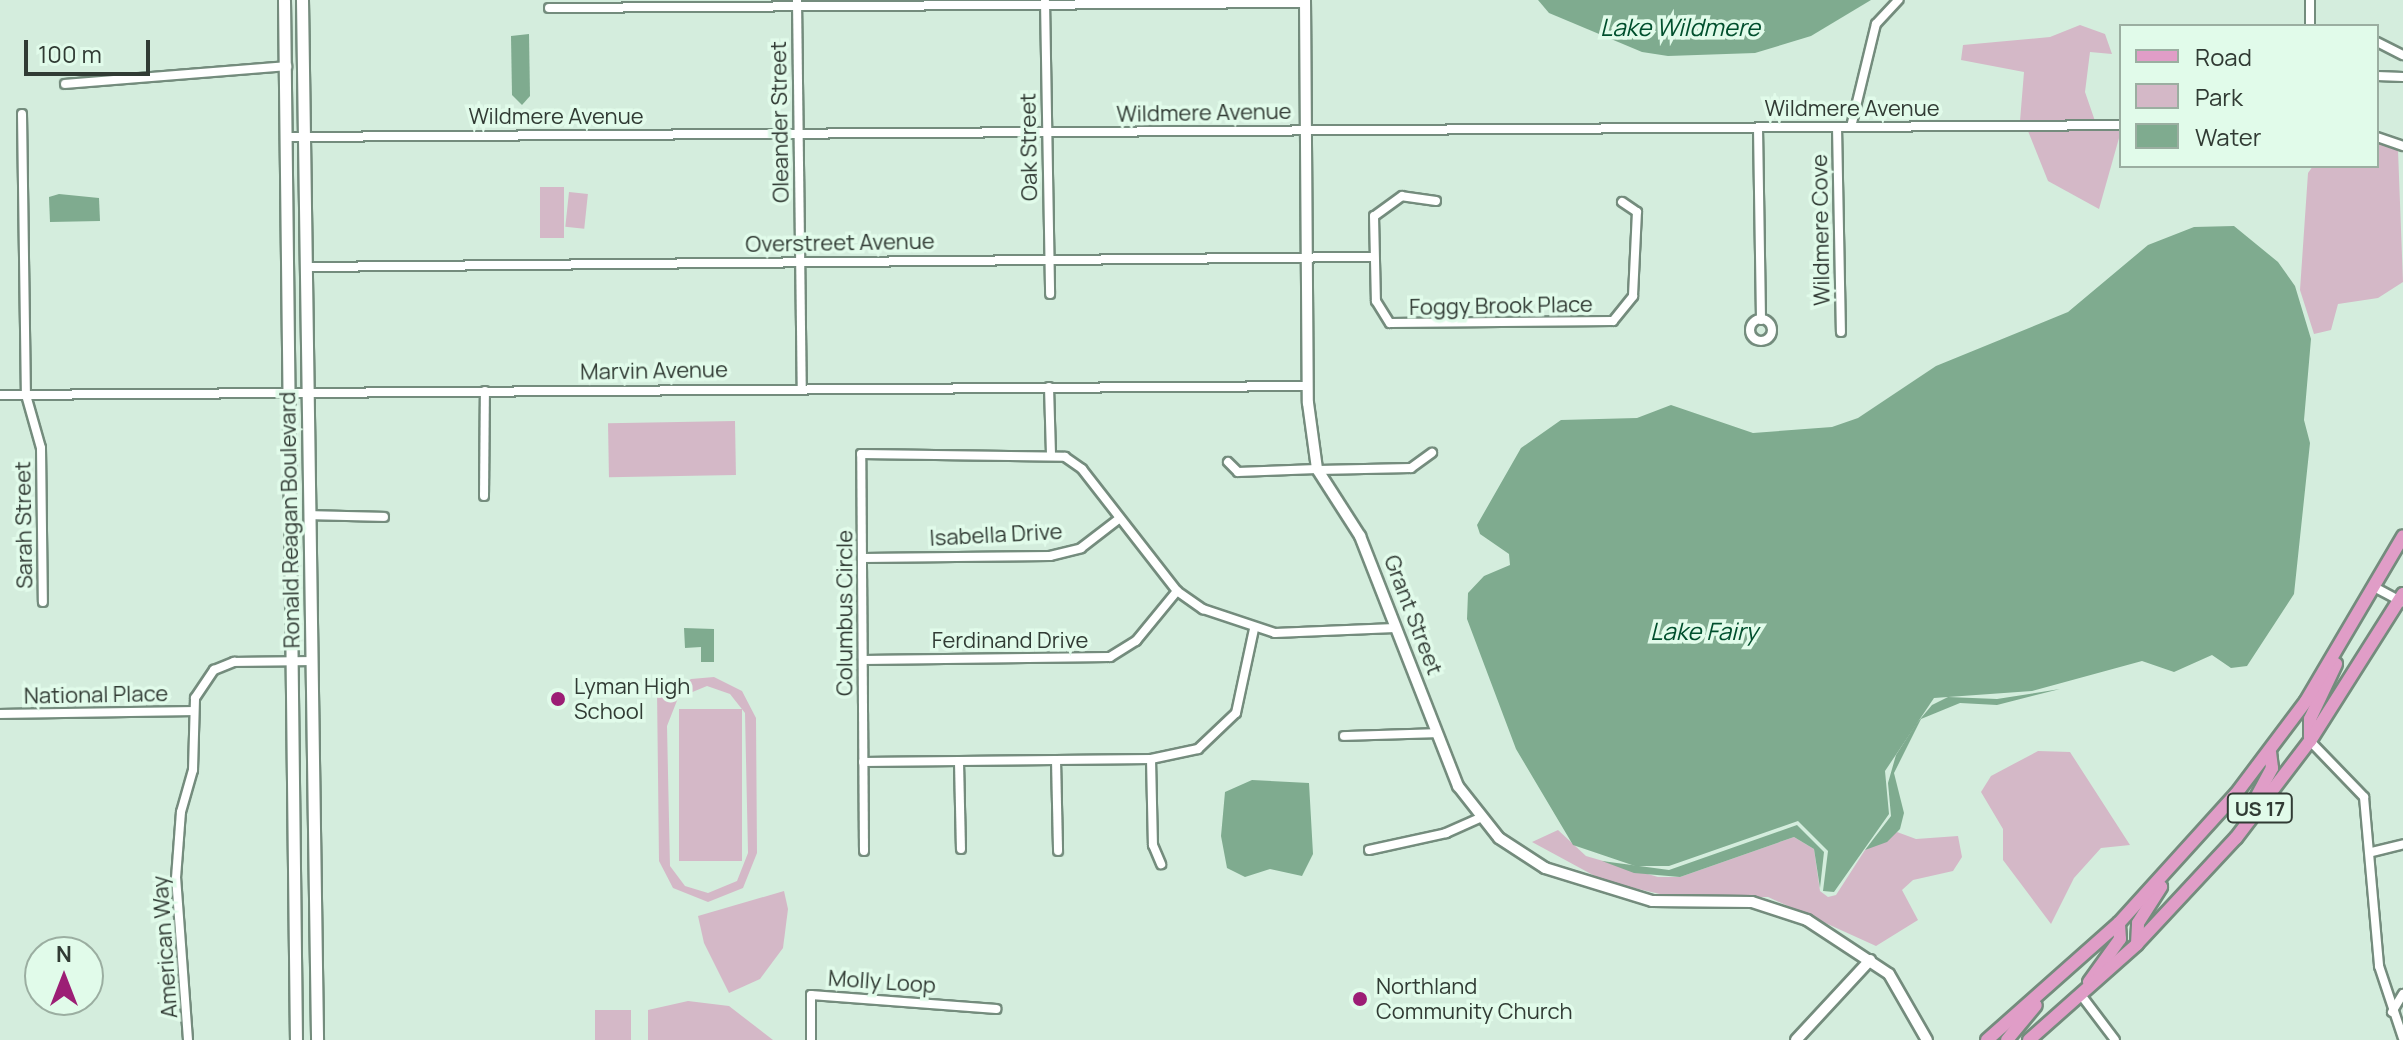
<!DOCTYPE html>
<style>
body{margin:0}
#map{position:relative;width:2403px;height:1040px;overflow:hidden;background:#d4eddd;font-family:Manrope,sans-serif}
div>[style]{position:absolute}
.green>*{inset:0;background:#d4b8c7;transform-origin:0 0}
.water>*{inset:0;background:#7fab8f}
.roads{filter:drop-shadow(2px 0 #748c7d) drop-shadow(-2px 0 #748c7d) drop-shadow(0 2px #748c7d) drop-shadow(0 -2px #748c7d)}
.minor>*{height:8px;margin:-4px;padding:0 4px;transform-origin:4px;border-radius:4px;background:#fff}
.minor>.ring{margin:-4px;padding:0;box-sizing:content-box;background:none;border:8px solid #fff;border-radius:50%}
.tertiary>*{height:10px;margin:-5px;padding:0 5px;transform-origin:5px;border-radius:5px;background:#fff}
.secondary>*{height:11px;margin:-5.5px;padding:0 5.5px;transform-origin:5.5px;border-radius:5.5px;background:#fff}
.primary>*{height:12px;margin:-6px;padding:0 6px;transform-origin:6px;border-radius:6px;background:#e09dc7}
.dots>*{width:22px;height:22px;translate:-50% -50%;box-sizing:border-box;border:4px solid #e1fbea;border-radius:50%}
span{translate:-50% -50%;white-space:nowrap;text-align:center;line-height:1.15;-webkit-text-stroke:7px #e1fbea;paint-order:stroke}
.shield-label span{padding:2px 6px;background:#e1fbea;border:2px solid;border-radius:6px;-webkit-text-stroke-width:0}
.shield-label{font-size:20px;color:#313b34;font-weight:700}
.street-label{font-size:22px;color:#313b34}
.poi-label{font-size:22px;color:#313b34}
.left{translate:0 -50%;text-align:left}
.water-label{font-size:24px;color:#004f2d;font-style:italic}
.legend{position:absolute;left:2119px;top:24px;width:260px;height:144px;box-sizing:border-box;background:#e1fbea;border:2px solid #9baea1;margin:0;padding:10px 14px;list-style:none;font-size:24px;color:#313b34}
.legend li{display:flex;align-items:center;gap:16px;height:40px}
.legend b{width:40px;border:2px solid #9baea1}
.north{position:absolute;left:24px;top:936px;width:80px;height:80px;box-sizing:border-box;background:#e1fbea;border:2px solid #9baea1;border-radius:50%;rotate:0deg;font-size:22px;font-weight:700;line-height:32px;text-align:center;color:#313b34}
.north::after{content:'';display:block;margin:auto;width:28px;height:36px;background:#9c1e75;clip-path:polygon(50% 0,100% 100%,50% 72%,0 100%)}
.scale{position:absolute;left:24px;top:40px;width:126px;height:36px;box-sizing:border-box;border:4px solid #313b34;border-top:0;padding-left:10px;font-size:24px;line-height:28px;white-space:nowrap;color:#313b34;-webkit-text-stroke:6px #e1fbea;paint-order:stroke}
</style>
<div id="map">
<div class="green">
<i style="clip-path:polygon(2080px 25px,2105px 34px,2112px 54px,2090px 52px,2085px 92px,2095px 121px,2020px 121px,2024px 72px,1961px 60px,1963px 45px,2050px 37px)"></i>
<i style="clip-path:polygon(2028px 131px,2121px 131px,2099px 209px,2048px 181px)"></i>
<i style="clip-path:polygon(2377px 142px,2398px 150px,2403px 282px,2378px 298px,2338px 304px,2331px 330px,2314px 334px,2300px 290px,2308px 173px,2313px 166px,2377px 166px)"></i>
<i style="left:540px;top:187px;width:24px;height:51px"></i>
<i style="left:569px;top:192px;width:19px;height:35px;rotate:6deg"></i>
<i style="left:735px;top:421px;width:54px;height:127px;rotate:89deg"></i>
<i style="clip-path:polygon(evenodd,714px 677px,742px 691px,756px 718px,757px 853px,743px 888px,708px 902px,673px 888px,659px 861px,657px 690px,667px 696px,691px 679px,714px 677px,707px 686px,730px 694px,745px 713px,748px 853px,737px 881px,708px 893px,685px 886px,670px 866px,667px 726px,678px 698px,707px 686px)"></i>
<i style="left:679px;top:709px;width:63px;height:152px"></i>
<i style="clip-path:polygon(2038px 751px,2070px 752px,2130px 845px,2101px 848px,2074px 878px,2051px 924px,2003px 860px,2003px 829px,1981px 792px,1991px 776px)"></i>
<i style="clip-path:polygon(1558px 830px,1586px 856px,1658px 877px,1680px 877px,1794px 837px,1814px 849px,1820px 891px,1828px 897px,1836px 895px,1865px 850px,1897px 832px,1916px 839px,1958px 836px,1962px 857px,1953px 871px,1913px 880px,1902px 890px,1918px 920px,1876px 946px,1768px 897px,1677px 898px,1604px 881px,1532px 842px)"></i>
<i style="clip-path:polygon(784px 891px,788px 909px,783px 948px,760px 979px,729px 993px,704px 943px,698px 916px)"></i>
<i style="clip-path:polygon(688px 1001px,729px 1006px,773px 1040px,648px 1040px,648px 1010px)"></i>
<i style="left:595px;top:1010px;width:36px;height:30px"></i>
</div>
<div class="water">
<i style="clip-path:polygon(1538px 0,1871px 0,1811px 36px,1755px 53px,1668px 56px,1642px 52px,1549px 13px)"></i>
<i style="clip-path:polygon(529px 34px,530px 96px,522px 105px,512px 95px,511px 36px)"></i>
<i style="clip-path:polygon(59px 194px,99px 198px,100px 221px,50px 222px,49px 197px)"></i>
<i style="clip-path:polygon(2234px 226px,2278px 262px,2295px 286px,2311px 339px,2304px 420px,2310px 443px,2294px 594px,2247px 666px,2231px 668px,2212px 655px,2174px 672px,2142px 661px,2032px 691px,1934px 698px,1885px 771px,1889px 814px,1834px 892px,1823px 891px,1828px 851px,1798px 821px,1669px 866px,1635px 866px,1573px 845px,1516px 749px,1467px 619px,1468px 593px,1484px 576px,1510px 565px,1509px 554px,1480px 534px,1477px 525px,1521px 448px,1561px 420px,1637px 418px,1671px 405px,1753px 433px,1832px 427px,1858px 418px,1936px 366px,2068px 312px,2148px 245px,2194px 227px)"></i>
<i style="clip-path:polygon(684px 628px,714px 629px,714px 662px,701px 662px,701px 647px,685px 648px)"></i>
<i style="clip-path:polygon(2060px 689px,1997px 705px,1960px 703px,1921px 719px,1894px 773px,1904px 813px,1900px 829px,1887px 842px,1865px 850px,1891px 816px,1888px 783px,1896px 755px,1916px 724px,1932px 705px,1948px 697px,1997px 699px)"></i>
<i style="clip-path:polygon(1252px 780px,1309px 783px,1313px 854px,1302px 876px,1270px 869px,1245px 877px,1227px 868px,1221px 836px,1225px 792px)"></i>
<i style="clip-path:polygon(1797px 825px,1824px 852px,1820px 888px,1814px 849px,1794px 837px,1680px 877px,1634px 873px,1602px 861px,1669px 870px)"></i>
</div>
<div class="roads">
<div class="minor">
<i style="left:797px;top:0;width:388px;rotate:89.3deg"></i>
<i style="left:2310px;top:0;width:26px;rotate:90deg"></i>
<i style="left:1045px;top:1px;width:293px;rotate:89deg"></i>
<i style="left:549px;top:8px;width:756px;rotate:-0.38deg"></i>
<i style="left:2377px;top:42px;width:29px;rotate:27deg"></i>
<i style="left:2377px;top:76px;width:26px;rotate:2deg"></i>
<i style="left:65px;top:84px;width:223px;rotate:-4.6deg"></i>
<i style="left:22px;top:114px;width:281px;rotate:89.2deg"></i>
<i style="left:26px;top:395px;width:55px;rotate:74.2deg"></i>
<i style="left:41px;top:448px;width:154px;rotate:89.3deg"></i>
<i style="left:1837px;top:127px;width:205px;rotate:88.9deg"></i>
<i style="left:1851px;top:127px;width:106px;rotate:-76.4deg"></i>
<i style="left:1876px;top:24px;width:33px;rotate:-47deg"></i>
<i style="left:1758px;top:128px;width:192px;rotate:89.1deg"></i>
<i style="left:287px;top:137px;width:1834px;rotate:-0.37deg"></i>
<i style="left:2377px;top:137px;width:28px;rotate:19deg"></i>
<i style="left:1436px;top:201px;width:34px;rotate:-172deg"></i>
<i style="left:1402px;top:196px;width:34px;rotate:144deg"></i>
<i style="left:1374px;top:216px;width:85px;rotate:88.7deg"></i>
<i style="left:1376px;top:301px;width:26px;rotate:58deg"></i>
<i style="left:1390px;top:323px;width:223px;rotate:-0.5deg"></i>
<i style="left:1613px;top:321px;width:32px;rotate:-51deg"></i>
<i style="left:1633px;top:296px;width:84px;rotate:-87.3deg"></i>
<i style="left:1637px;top:212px;width:18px;rotate:-146deg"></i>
<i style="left:306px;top:267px;width:1068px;rotate:-0.54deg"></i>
<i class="ring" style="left:1750px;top:319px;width:14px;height:14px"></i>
<i style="left:1049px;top:387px;width:67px;rotate:88.3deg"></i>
<i style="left:0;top:395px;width:1308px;rotate:-0.39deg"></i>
<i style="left:1228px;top:462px;width:14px;rotate:45deg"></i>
<i style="left:1238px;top:472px;width:79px;rotate:-2.2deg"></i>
<i style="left:1318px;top:470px;width:93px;rotate:-1.2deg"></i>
<i style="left:1411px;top:468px;width:26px;rotate:-36deg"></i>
<i style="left:484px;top:496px;width:105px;rotate:-89.5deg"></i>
<i style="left:309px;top:515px;width:75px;rotate:1.5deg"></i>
<i style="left:863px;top:558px;width:187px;rotate:-0.6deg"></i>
<i style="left:1050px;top:556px;width:32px;rotate:-14deg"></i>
<i style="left:1081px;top:548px;width:49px;rotate:-37.6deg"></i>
<i style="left:2376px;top:588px;width:30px;rotate:28deg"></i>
<i style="left:863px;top:660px;width:247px;rotate:-0.7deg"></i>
<i style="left:1110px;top:657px;width:31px;rotate:-32deg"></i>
<i style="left:1136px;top:641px;width:65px;rotate:-50.6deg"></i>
<i style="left:0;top:714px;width:192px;rotate:-0.9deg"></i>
<i style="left:1344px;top:736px;width:93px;rotate:-1.8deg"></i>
<i style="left:2310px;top:741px;width:78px;rotate:46deg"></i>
<i style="left:2364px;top:797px;width:170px;rotate:84.9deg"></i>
<i style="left:2379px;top:966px;width:76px;rotate:71.6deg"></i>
<i style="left:1151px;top:759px;width:86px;rotate:88.7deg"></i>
<i style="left:1153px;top:845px;width:21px;rotate:67deg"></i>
<i style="left:1056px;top:760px;width:91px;rotate:88.7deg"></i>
<i style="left:863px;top:762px;width:288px;rotate:-0.6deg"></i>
<i style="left:1151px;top:759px;width:48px;rotate:-12deg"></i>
<i style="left:1198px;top:749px;width:52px;rotate:-43.5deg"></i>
<i style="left:1236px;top:713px;width:86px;rotate:-77.9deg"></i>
<i style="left:959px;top:762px;width:87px;rotate:88.7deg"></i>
<i style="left:1369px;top:850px;width:79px;rotate:-12.4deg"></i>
<i style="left:1446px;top:833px;width:36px;rotate:-24deg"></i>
<i style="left:864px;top:851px;width:397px;rotate:-90.4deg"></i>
<i style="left:861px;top:454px;width:204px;rotate:0.8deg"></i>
<i style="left:1065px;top:457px;width:21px;rotate:35deg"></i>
<i style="left:1082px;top:469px;width:155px;rotate:52.1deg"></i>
<i style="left:1177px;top:591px;width:32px;rotate:35deg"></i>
<i style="left:1203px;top:609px;width:76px;rotate:18.4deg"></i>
<i style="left:1275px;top:633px;width:120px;rotate:-2.4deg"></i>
<i style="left:2372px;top:852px;width:32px;rotate:-14deg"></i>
<i style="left:2081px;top:995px;width:56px;rotate:52.9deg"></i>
<i style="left:2392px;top:1012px;width:21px;rotate:-59deg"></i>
<i style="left:188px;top:1040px;width:162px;rotate:-94.2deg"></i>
<i style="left:176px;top:878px;width:66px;rotate:-85.7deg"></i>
<i style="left:181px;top:812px;width:44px;rotate:-74.1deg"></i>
<i style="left:193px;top:770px;width:72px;rotate:-88.4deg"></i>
<i style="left:195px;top:698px;width:34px;rotate:-56deg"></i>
<i style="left:214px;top:670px;width:22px;rotate:-22deg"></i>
<i style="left:234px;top:662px;width:77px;rotate:-0.7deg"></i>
<i style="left:811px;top:1040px;width:45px;rotate:-90deg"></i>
<i style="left:811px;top:995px;width:186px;rotate:4.3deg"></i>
</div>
<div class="tertiary">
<i style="left:1305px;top:0;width:403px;rotate:89.6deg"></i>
<i style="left:1308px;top:403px;width:67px;rotate:82.2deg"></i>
<i style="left:1317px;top:469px;width:80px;rotate:57.3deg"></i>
<i style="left:1360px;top:536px;width:269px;rotate:68.6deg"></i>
<i style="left:1458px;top:786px;width:66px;rotate:51.7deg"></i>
<i style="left:1499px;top:838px;width:55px;rotate:33.1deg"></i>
<i style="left:1545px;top:868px;width:112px;rotate:17.1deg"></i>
<i style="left:1652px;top:901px;width:100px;rotate:0.6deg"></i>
<i style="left:1752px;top:902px;width:58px;rotate:18.1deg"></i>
<i style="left:1807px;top:920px;width:98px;rotate:33.4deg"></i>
<i style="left:1889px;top:974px;width:76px;rotate:60.1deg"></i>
<i style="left:1796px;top:1040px;width:109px;rotate:-47.2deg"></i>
</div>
<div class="secondary">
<i style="left:284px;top:0;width:1040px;rotate:89.34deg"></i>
<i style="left:302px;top:0;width:1040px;rotate:89.17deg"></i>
</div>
<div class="primary">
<i style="left:2310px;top:741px;width:22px;rotate:-90deg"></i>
<i style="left:2310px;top:719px;width:61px;rotate:-64.7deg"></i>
<i style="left:2244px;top:820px;width:59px;rotate:-61.7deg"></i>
<i style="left:2272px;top:768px;width:16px;rotate:-97deg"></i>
<i style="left:2137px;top:944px;width:21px;rotate:-87deg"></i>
<i style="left:2138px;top:923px;width:43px;rotate:-57.4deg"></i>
<i style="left:2089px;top:982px;width:53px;rotate:-54.2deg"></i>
<i style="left:2120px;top:939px;width:16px;rotate:-94deg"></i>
<i style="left:1987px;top:1040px;width:176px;rotate:-41.6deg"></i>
<i style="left:2119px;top:923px;width:174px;rotate:-47.8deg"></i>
<i style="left:2236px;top:794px;width:116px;rotate:-53deg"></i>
<i style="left:2306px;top:701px;width:191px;rotate:-59.5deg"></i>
<i style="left:2007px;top:1040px;width:45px;rotate:-50.4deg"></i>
<i style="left:2029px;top:1040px;width:144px;rotate:-41.6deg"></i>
<i style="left:2137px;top:944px;width:145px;rotate:-47deg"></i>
<i style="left:2236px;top:838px;width:122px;rotate:-52.7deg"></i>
<i style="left:2310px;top:741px;width:174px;rotate:-57.7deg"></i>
</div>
</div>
<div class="dots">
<i style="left:558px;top:699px;background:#9c1e75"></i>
<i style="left:1360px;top:999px;background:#9c1e75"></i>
</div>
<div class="shield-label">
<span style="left:2260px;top:808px">US 17</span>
</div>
<div class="street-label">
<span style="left:1852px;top:109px">Wildmere Avenue</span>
<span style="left:1204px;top:113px;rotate:-1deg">Wildmere Avenue</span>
<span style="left:556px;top:117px">Wildmere Avenue</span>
<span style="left:780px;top:122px;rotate:-91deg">Oleander Street</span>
<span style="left:1029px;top:147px;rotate:-91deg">Oak Street</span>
<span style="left:1821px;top:230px;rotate:-91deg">Wildmere Cove</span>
<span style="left:840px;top:243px;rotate:-1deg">Overstreet Avenue</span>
<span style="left:1501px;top:306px;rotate:-1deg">Foggy Brook Place</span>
<span style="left:654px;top:371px;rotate:-1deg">Marvin Avenue</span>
<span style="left:290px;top:520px;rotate:-91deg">Ronald Reagan Boulevard</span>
<span style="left:24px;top:525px;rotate:-91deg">Sarah Street</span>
<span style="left:996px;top:535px;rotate:-3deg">Isabella Drive</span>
<span style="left:845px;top:613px;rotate:-90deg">Columbus Circle</span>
<span style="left:1413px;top:615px;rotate:69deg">Grant Street</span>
<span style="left:1010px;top:641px">Ferdinand Drive</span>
<span style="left:96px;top:695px;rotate:-1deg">National Place</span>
<span style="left:165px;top:947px;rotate:-94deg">American Way</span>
<span style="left:882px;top:982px;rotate:4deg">Molly Loop</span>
</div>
<div class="poi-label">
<span class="left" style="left:574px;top:699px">Lyman High<br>School</span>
<span class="left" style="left:1376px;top:999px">Northland<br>Community Church</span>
</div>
<div class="water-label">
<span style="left:1680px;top:27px">Lake Wildmere</span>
<span style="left:1704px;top:631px">Lake Fairy</span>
</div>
<ul class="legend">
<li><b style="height:10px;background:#e09dc7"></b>Road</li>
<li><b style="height:22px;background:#d4b8c7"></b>Park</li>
<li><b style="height:22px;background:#7fab8f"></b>Water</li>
</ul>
<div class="north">N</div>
<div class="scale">100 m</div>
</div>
